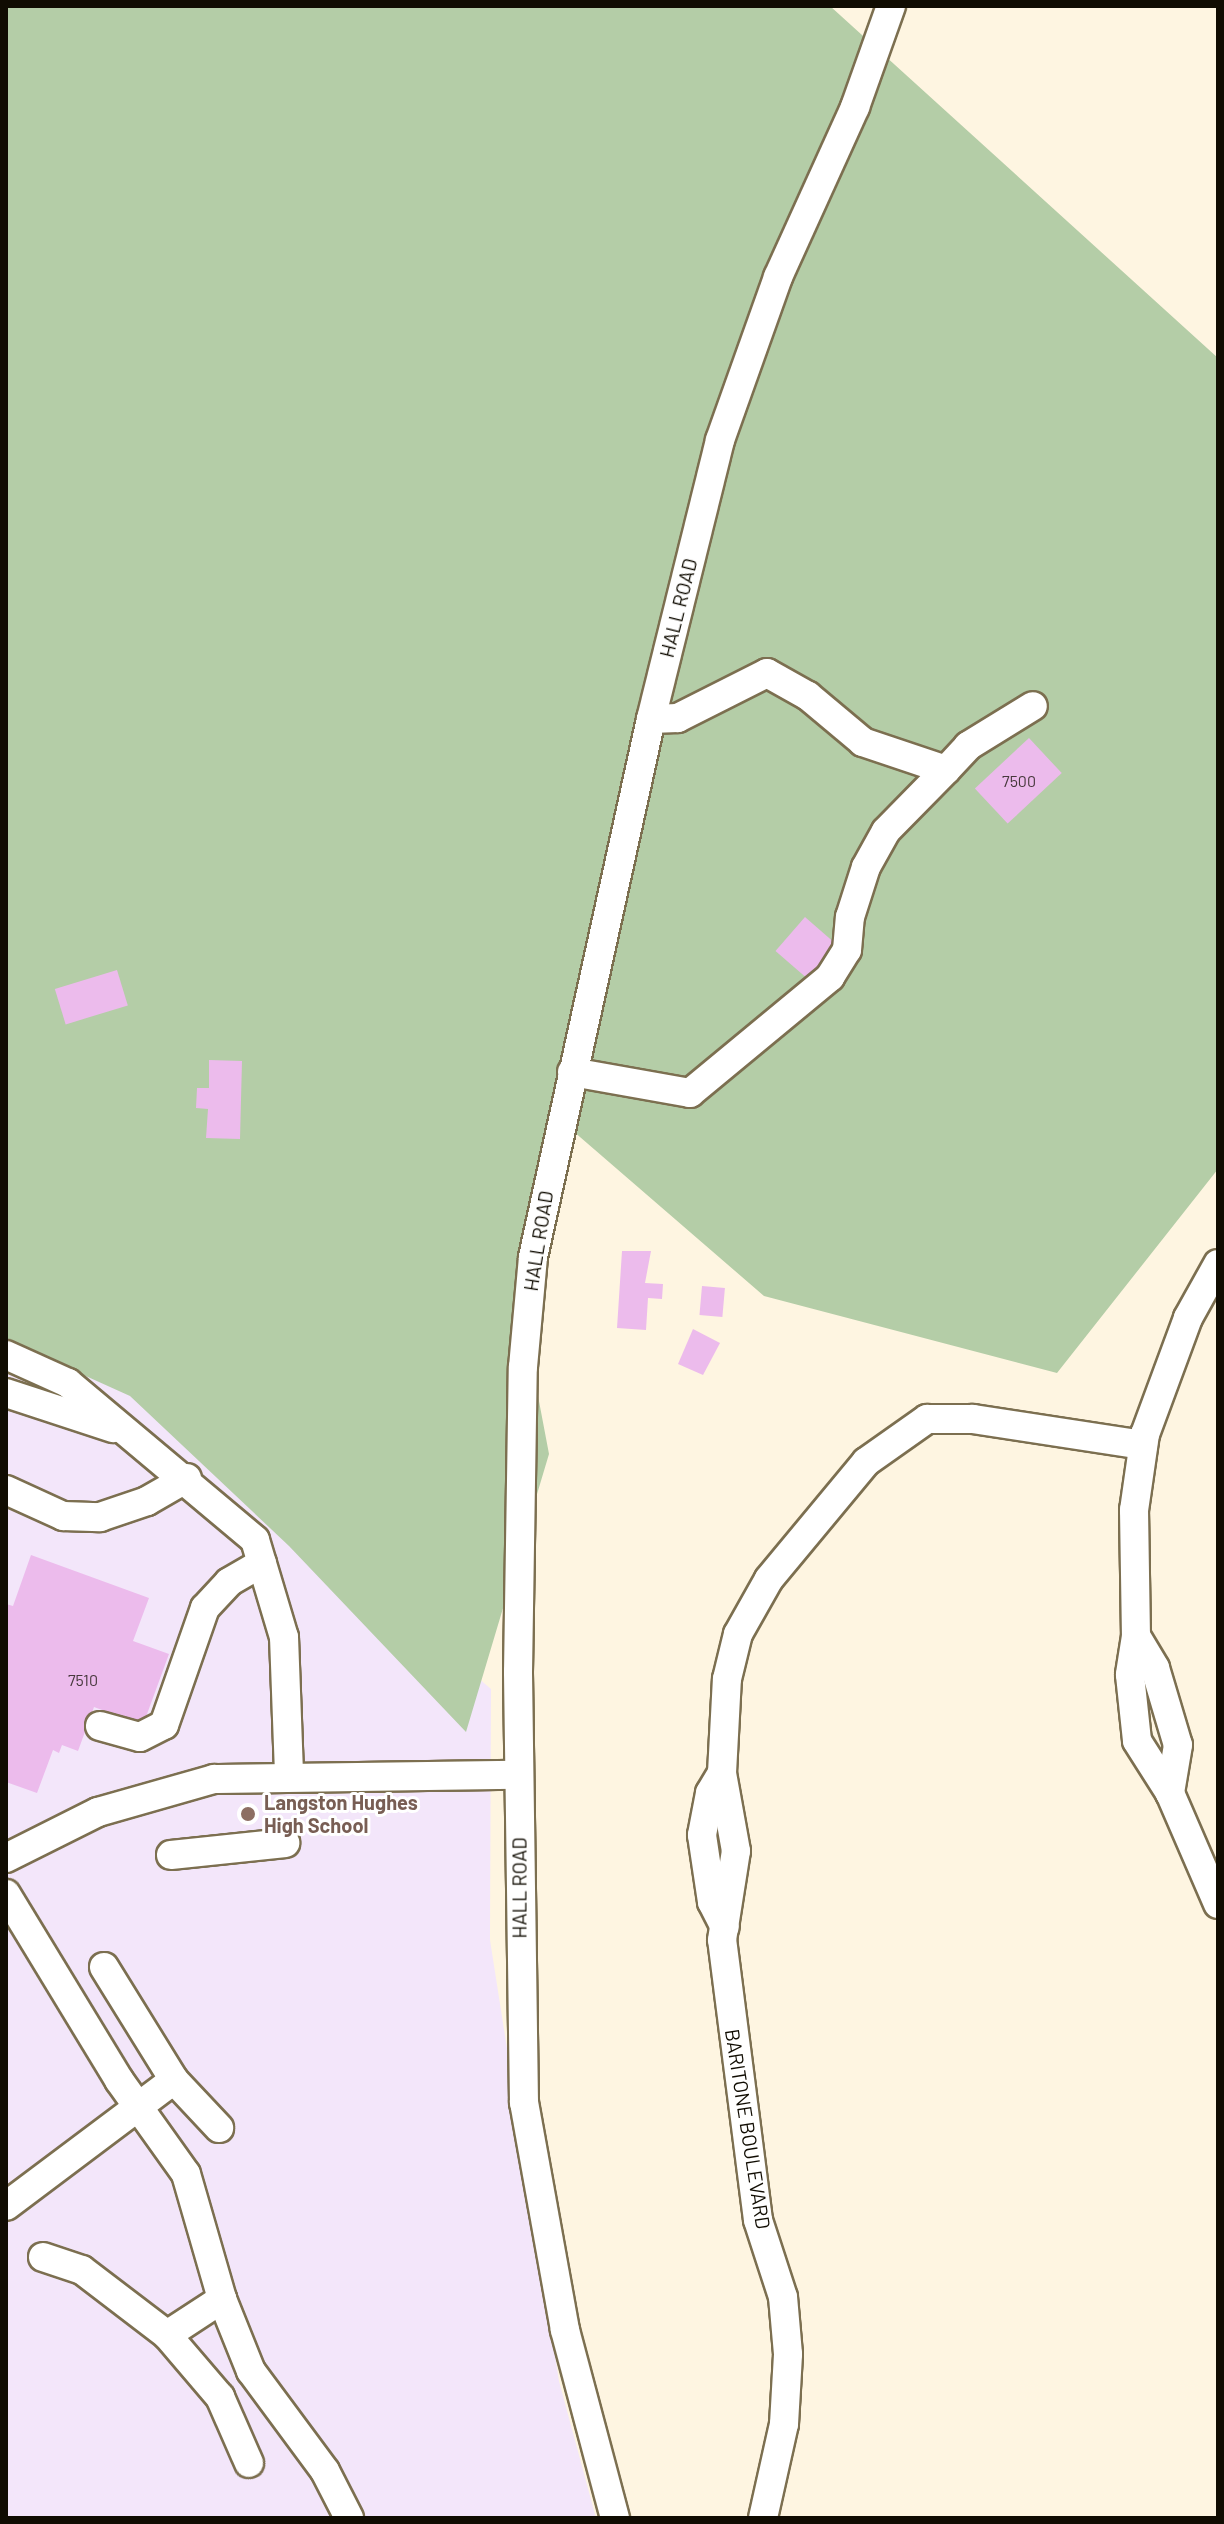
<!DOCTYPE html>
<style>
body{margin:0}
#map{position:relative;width:1224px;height:2524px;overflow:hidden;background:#fef5e1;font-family:Barlow,sans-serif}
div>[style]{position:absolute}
.education>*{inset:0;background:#f3e6fa}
.green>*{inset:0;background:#b4cda7}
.building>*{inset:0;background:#ecbbec;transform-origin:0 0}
.roads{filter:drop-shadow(2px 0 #7c6f50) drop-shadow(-2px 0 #7c6f50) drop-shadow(0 2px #7c6f50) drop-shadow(0 -2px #7c6f50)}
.minor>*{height:28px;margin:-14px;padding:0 14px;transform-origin:14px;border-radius:14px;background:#fff}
.dots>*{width:22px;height:22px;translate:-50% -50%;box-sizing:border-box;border:4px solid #fff;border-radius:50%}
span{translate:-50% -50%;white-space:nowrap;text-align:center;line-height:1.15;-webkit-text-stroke:6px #fff;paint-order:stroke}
.number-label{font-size:16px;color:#47383c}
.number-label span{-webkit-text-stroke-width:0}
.street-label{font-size:20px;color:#100c02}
.education-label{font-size:20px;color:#785e54;font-weight:700}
.left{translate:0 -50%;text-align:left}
.frame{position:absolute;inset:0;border:8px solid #100c02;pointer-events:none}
</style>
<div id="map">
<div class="education">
<i style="clip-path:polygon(6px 1276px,491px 1689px,490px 1940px,559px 2381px,596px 2518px,6px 2518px)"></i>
</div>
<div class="green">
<i style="clip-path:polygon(6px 6px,830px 6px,1218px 358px,1218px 1169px,1057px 1373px,764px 1296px,558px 1118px,517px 1285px,549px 1454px,466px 1732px,289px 1546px,130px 1396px,6px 1340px)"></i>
</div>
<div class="building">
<i style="left:1029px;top:738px;width:48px;height:74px;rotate:47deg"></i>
<i style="left:805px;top:917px;width:49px;height:45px;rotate:41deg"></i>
<i style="left:117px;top:970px;width:37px;height:65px;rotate:73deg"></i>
<i style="clip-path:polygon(209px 1060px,242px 1061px,240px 1139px,206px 1138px,208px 1109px,196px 1108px,197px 1088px,209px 1088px)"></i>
<i style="clip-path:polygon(622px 1251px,651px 1251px,645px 1283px,663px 1284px,662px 1299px,648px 1298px,646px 1330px,617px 1328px)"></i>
<i style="left:702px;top:1286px;width:23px;height:29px;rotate:5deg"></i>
<i style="clip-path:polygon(693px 1329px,720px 1343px,703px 1375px,678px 1364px)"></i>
<i style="clip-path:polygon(31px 1555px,149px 1598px,133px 1641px,169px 1654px,143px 1725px,94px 1707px,78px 1751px,62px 1745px,59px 1753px,53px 1750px,37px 1793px,6px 1782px,6px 1604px,13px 1606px)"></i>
</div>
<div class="roads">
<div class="minor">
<i style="left:946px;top:770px;width:33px;rotate:-47deg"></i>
<i style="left:968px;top:746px;width:76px;rotate:-31.6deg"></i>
<i style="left:572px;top:1072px;width:120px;rotate:10.1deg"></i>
<i style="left:690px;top:1093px;width:182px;rotate:-39.6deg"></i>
<i style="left:830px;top:977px;width:32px;rotate:-58deg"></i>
<i style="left:847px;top:950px;width:33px;rotate:-85deg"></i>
<i style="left:850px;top:917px;width:52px;rotate:-72.3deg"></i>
<i style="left:866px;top:867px;width:41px;rotate:-60.9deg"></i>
<i style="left:886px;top:831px;width:86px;rotate:-45.5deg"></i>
<i style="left:946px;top:770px;width:88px;rotate:-161.4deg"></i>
<i style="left:863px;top:742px;width:72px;rotate:-140.1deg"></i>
<i style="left:808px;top:696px;width:47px;rotate:-150.7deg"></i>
<i style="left:767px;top:673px;width:100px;rotate:153.2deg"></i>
<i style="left:678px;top:718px;width:27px;rotate:178deg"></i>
<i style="left:1218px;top:1264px;width:62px;rotate:119.1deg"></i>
<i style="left:1188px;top:1318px;width:124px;rotate:110.3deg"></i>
<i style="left:1145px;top:1434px;width:77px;rotate:98.2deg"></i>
<i style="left:1134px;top:1510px;width:126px;rotate:89.1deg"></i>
<i style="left:1136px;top:1636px;width:39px;rotate:99deg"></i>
<i style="left:1130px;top:1675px;width:66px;rotate:83.9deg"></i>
<i style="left:1137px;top:1741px;width:62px;rotate:57.6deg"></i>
<i style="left:1170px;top:1793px;width:121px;rotate:66.6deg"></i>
<i style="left:6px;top:1355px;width:68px;rotate:24.3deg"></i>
<i style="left:68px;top:1383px;width:244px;rotate:40deg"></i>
<i style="left:255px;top:1540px;width:101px;rotate:73.4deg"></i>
<i style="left:284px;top:1637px;width:139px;rotate:87.9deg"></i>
<i style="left:6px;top:1393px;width:113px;rotate:18.1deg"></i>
<i style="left:6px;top:1490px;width:63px;rotate:24.5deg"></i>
<i style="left:63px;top:1516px;width:37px;rotate:2deg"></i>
<i style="left:100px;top:1517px;width:50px;rotate:-18.8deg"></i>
<i style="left:147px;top:1501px;width:46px;rotate:-29.9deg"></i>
<i style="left:1136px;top:1636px;width:37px;rotate:59deg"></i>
<i style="left:1155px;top:1668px;width:80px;rotate:73.4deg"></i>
<i style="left:1178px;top:1745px;width:49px;rotate:99.5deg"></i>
<i style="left:100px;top:1726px;width:41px;rotate:15.4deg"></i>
<i style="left:140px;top:1737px;width:27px;rotate:-27deg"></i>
<i style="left:164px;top:1725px;width:124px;rotate:-70.7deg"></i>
<i style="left:205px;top:1608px;width:35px;rotate:-47deg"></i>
<i style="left:229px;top:1582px;width:38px;rotate:-30deg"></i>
<i style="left:722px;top:1773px;width:23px;rotate:121deg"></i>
<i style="left:710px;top:1793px;width:43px;rotate:100.8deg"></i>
<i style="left:702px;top:1835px;width:68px;rotate:81.5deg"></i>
<i style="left:712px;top:1902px;width:28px;rotate:63deg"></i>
<i style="left:171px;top:1855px;width:115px;rotate:-6deg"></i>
<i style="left:6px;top:1858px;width:103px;rotate:-26.6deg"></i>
<i style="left:98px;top:1812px;width:121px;rotate:-15.9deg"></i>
<i style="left:214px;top:1779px;width:305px;rotate:-0.8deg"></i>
<i style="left:6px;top:1894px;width:218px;rotate:58.7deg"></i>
<i style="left:119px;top:2080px;width:115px;rotate:54.5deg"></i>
<i style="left:186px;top:2174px;width:130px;rotate:73.9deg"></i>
<i style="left:222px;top:2299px;width:78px;rotate:68.1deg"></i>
<i style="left:251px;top:2371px;width:124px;rotate:53.5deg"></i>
<i style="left:325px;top:2471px;width:53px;rotate:62.9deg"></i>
<i style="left:104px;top:1967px;width:133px;rotate:58.2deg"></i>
<i style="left:174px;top:2080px;width:66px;rotate:46.8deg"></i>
<i style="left:6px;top:2206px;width:210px;rotate:-36.9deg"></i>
<i style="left:43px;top:2257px;width:41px;rotate:18.4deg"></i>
<i style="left:82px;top:2270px;width:107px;rotate:37.4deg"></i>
<i style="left:167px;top:2335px;width:66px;rotate:-33.2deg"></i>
<i style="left:167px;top:2335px;width:82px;rotate:49.5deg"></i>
<i style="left:220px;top:2397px;width:72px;rotate:66.3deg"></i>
<i style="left:615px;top:2518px;width:195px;rotate:-104.9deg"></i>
<i style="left:565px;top:2330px;width:231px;rotate:-100.2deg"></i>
<i style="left:524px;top:2103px;width:431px;rotate:-90.8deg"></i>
<i style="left:518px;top:1672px;width:305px;rotate:-89.1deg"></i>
<i style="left:523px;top:1367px;width:110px;rotate:-84.8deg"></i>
<i style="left:533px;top:1257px;width:551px;rotate:-77.63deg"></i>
<i style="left:651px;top:719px;width:287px;rotate:-76.1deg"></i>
<i style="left:720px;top:440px;width:173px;rotate:-70.4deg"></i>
<i style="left:778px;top:277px;width:187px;rotate:-65.6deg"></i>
<i style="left:855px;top:107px;width:107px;rotate:-70.4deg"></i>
<i style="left:763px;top:2518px;width:96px;rotate:-77.4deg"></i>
<i style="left:784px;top:2424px;width:70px;rotate:-86.7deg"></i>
<i style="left:788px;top:2354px;width:57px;rotate:-95deg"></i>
<i style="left:783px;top:2297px;width:81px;rotate:-108deg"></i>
<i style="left:758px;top:2220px;width:282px;rotate:-97.3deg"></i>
<i style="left:722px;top:1940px;width:90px;rotate:-81.1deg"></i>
<i style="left:736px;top:1851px;width:79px;rotate:-100.2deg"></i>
<i style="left:722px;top:1773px;width:94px;rotate:-87deg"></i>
<i style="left:727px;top:1679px;width:46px;rotate:-76.3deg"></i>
<i style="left:738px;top:1634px;width:63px;rotate:-60.6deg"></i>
<i style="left:769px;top:1579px;width:152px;rotate:-50.3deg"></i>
<i style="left:866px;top:1462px;width:75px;rotate:-35.2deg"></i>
<i style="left:927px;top:1419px;width:46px"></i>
<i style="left:973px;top:1419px;width:172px;rotate:8.7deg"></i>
</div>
</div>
<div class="dots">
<i style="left:248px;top:1814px;background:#8d6e63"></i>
</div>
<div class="number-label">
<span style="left:1019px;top:781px">7500</span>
<span style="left:83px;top:1680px">7510</span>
</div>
<div class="street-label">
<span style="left:678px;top:608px;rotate:-76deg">HALL ROAD</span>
<span style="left:538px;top:1241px;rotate:-81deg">HALL ROAD</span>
<span style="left:519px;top:1888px;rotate:-90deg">HALL ROAD</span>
<span style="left:748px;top:2129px;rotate:81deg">BARITONE BOULEVARD</span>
</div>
<div class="education-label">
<span class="left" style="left:264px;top:1814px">Langston Hughes<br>High School</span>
</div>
<div class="frame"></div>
</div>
